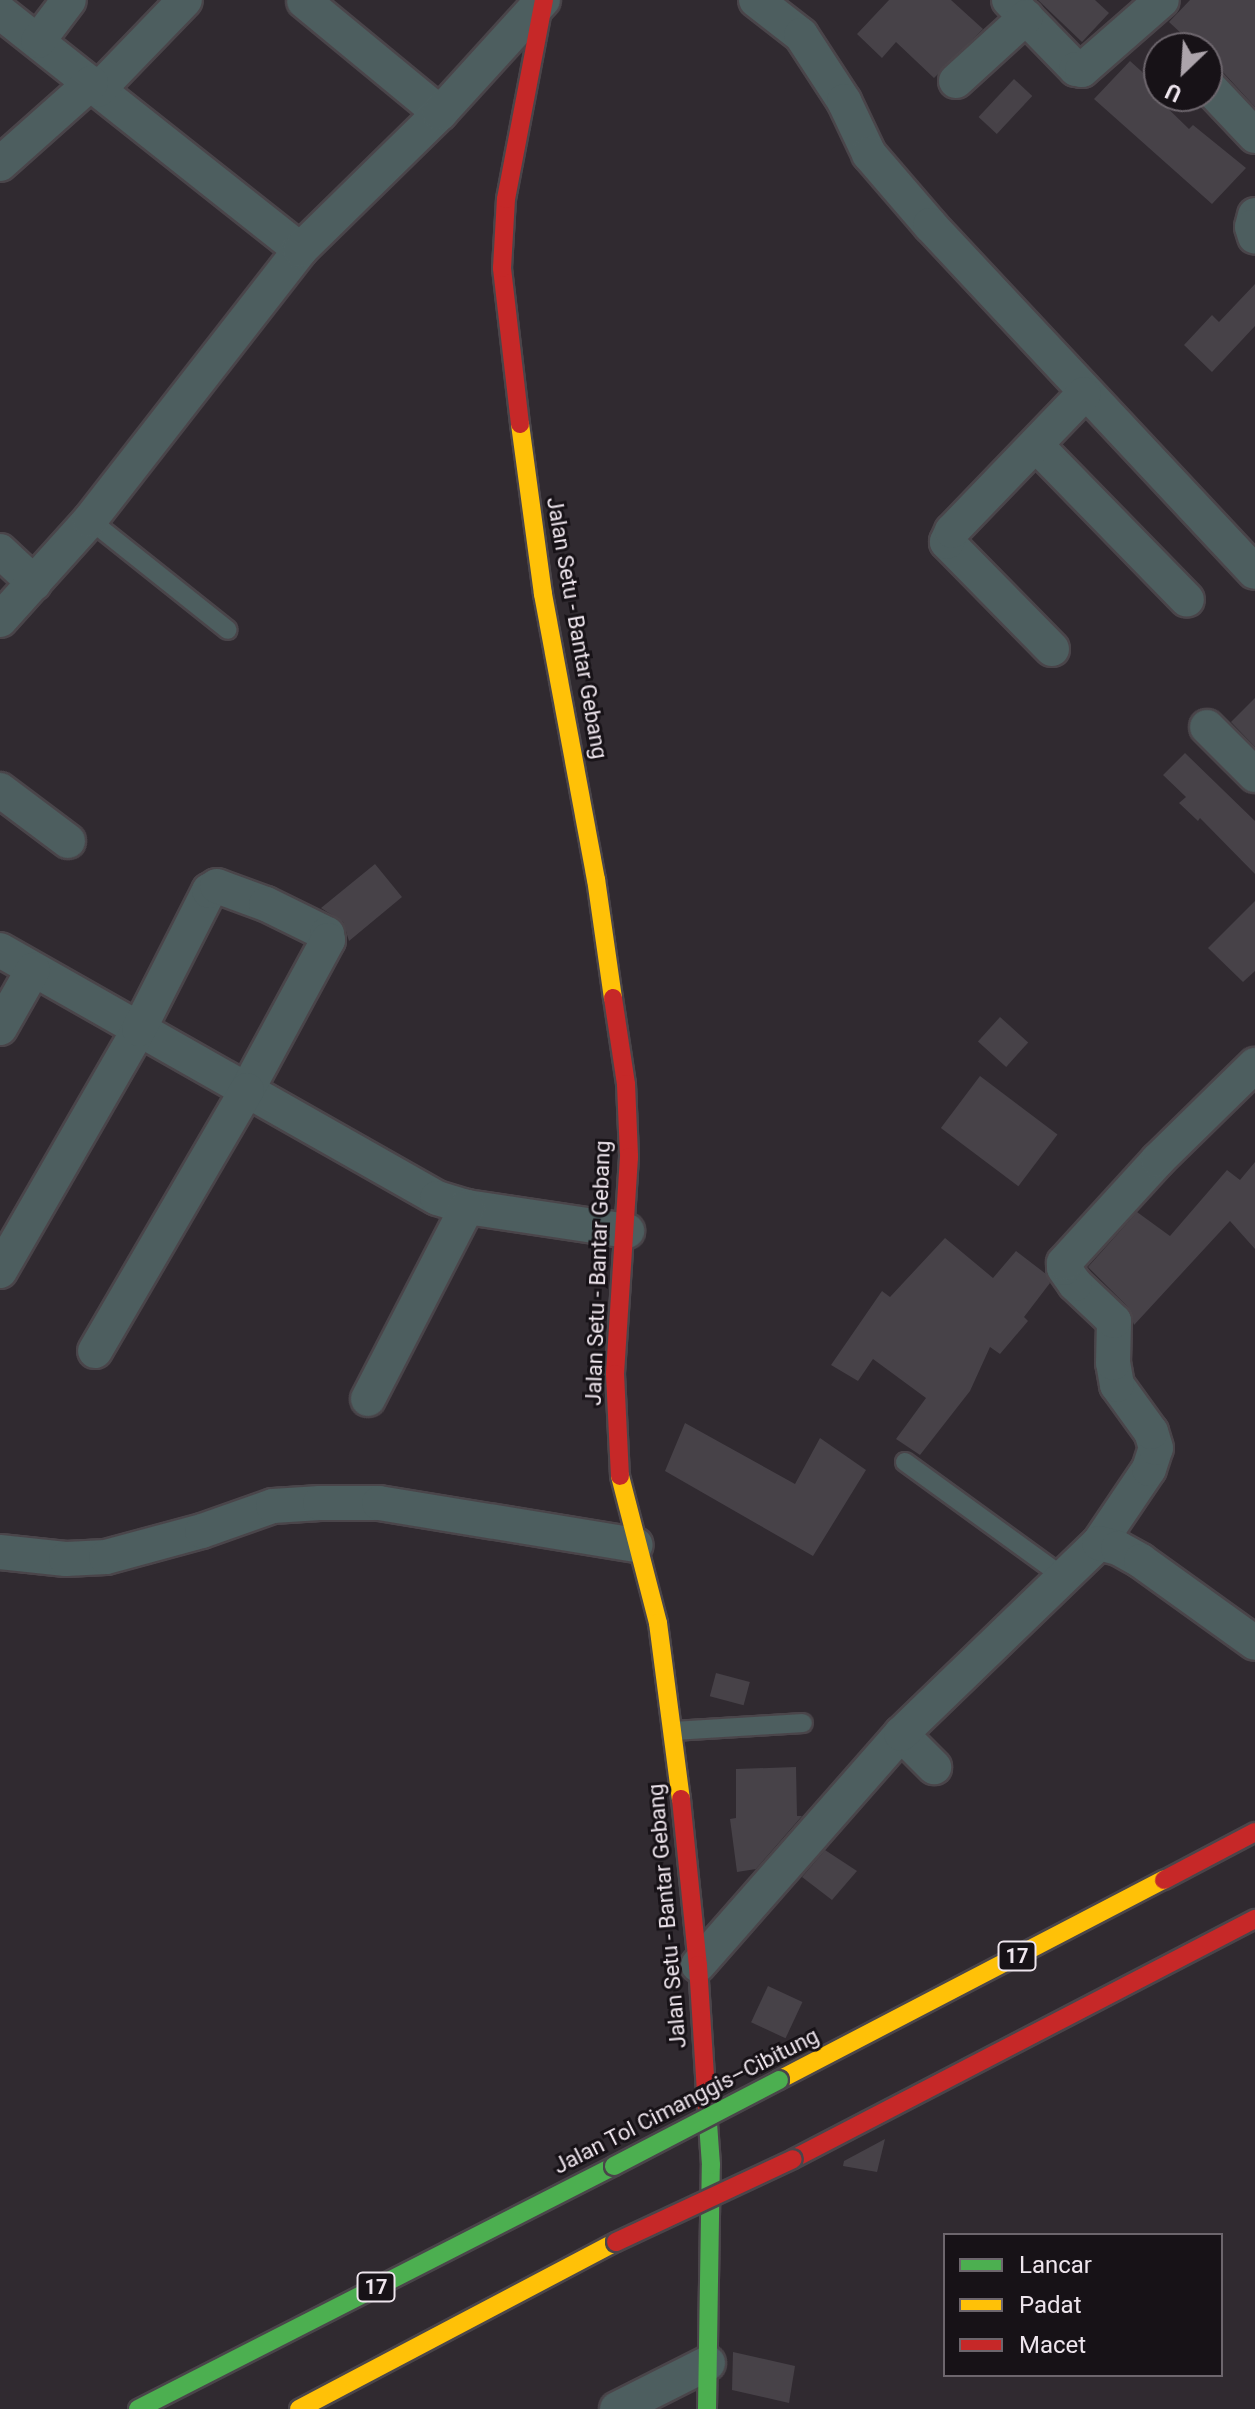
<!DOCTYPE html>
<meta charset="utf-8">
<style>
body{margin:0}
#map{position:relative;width:1255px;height:2409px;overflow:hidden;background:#302a30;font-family:Roboto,sans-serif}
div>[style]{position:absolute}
.building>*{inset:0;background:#474248;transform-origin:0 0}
.roads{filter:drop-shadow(2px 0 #4a454a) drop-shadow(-2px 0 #4a454a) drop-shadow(0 2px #4a454a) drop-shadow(0 -2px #4a454a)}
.lane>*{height:18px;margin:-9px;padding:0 9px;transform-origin:9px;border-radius:9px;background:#4d5e5f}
.street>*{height:34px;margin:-17px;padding:0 17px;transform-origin:17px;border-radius:17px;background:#4d5e5f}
.fast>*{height:18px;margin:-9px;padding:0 9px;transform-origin:9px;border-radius:9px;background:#4caf50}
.slow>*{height:18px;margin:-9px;padding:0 9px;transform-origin:9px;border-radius:9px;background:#ffc107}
.jam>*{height:18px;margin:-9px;padding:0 9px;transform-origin:9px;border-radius:9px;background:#c62828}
.bridges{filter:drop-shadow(2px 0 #4a454a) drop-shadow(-2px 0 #4a454a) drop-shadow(0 2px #4a454a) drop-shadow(0 -2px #4a454a)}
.fast-bridge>*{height:18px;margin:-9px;padding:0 9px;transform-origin:9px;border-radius:9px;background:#4caf50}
.jam-bridge>*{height:18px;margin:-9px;padding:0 9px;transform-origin:9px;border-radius:9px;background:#c62828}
span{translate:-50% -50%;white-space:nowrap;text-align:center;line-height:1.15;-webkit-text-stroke:6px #171217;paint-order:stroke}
.shield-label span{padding:2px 6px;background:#171217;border:2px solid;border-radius:6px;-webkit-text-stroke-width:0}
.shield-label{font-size:20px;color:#eee5ed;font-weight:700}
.street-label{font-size:22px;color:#eee5ed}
.legend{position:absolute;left:943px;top:2233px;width:280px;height:144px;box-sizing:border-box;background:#171217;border:2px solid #6d666d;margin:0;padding:10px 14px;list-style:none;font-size:24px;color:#eee5ed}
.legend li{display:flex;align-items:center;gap:16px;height:40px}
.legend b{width:40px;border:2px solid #6d666d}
.north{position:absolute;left:1143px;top:32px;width:80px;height:80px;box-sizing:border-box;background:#171217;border:2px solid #6d666d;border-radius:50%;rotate:205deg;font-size:22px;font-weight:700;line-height:32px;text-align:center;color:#eee5ed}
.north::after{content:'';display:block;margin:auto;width:28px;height:36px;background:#aca4ab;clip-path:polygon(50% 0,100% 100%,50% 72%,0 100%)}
</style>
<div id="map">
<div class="building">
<i style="clip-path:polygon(889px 0,951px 0,983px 29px,934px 78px,896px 42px,882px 58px,857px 34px)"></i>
<i style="clip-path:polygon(1038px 0,1095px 0,1109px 13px,1082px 42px)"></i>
<i style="clip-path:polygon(1190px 0,1255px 0,1255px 107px,1222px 71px,1207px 66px,1207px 48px,1197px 48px,1169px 22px)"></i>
<i style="clip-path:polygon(1130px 61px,1159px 87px,1153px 94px,1189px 129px,1193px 125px,1246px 168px,1212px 204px,1094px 99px)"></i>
<i style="left:1014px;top:79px;width:25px;height:52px;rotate:43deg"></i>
<i style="clip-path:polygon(1255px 284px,1255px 326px,1212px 372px,1184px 345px,1212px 315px,1219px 322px)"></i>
<i style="clip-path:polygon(1255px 698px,1255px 747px,1231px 722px)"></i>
<i style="clip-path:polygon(1185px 753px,1255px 821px,1255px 874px,1200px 818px,1198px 821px,1179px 803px,1186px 797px,1163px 775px)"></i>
<i style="clip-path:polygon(375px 864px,402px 897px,349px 941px,343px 922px,321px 908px)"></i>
<i style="clip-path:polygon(1255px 901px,1255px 971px,1243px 982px,1208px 948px)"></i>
<i style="left:1000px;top:1017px;width:38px;height:33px;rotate:42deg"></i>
<i style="left:980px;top:1076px;width:97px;height:65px;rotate:37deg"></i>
<i style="clip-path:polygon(1255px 1162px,1255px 1249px,1230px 1221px,1134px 1325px,1128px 1307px,1088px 1267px,1137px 1212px,1170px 1236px,1227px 1170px,1240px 1180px)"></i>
<i style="clip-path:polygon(945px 1238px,993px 1278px,1016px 1251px,1046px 1274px,1050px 1283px,1024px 1317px,1028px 1321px,1000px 1354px,990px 1347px,970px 1391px,920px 1455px,896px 1439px,926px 1398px,873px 1359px,858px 1381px,831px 1365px,882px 1291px,890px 1297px)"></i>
<i style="clip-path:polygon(685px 1423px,795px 1484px,820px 1438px,866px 1470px,813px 1556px,665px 1471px)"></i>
<i style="left:716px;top:1673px;width:35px;height:24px;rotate:15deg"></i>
<i style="clip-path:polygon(796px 1767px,797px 1816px,802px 1816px,756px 1869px,737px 1872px,730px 1819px,736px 1818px,736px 1769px)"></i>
<i style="clip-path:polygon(825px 1850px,857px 1871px,832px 1900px,802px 1877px)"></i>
<i style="left:768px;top:1986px;width:38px;height:40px;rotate:25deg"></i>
<i style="clip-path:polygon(885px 2139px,877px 2172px,843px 2166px,844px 2161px)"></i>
<i style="clip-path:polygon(733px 2352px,795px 2366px,789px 2403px,732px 2390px)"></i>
</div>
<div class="roads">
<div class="lane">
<i style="left:90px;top:520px;width:176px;rotate:38.6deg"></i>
<i style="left:905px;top:1462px;width:194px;rotate:36deg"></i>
<i style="left:674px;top:1731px;width:129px;rotate:-3.5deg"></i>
</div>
<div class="street">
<i style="left:756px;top:0;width:57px;rotate:37.9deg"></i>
<i style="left:801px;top:35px;width:79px;rotate:56.9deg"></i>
<i style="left:844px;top:101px;width:59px;rotate:64.7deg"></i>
<i style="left:869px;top:154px;width:94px;rotate:49.3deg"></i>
<i style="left:930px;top:225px;width:475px;rotate:46.9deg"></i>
<i style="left:1009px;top:0;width:96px;rotate:45.8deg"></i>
<i style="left:1076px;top:69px;width:6px;rotate:9deg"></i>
<i style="left:1082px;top:70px;width:106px;rotate:-41.2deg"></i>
<i style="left:304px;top:1px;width:176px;rotate:39.5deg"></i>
<i style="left:0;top:12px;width:383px;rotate:38.4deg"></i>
<i style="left:38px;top:41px;width:51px;rotate:-52.9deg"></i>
<i style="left:956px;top:81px;width:95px;rotate:-42.4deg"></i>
<i style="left:1207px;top:85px;width:70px;rotate:46.7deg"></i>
<i style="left:98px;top:90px;width:125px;rotate:-46deg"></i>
<i style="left:0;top:164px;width:122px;rotate:-41.7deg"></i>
<i style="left:1255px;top:215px;width:12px;rotate:104deg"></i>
<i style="left:1252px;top:227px;width:10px;rotate:73deg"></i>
<i style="left:1036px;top:445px;width:216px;rotate:45.7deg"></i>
<i style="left:0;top:551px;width:47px;rotate:43.3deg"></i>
<i style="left:0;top:620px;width:135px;rotate:-48deg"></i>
<i style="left:90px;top:520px;width:342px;rotate:-52.1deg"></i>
<i style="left:300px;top:250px;width:196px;rotate:-44.4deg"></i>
<i style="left:440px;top:113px;width:153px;rotate:-47.7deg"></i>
<i style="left:1052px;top:649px;width:150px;rotate:-134.5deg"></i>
<i style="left:947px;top:542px;width:12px;rotate:-66deg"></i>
<i style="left:952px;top:531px;width:190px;rotate:-46.1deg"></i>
<i style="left:1207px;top:727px;width:68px;rotate:45deg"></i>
<i style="left:0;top:790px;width:85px;rotate:36.9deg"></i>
<i style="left:0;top:950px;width:502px;rotate:29.58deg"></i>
<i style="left:437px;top:1198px;width:31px;rotate:17deg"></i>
<i style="left:467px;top:1207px;width:162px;rotate:8.5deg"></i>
<i style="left:0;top:1028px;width:67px;rotate:-60.4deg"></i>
<i style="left:0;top:1271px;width:279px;rotate:-60.1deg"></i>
<i style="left:139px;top:1029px;width:155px;rotate:-63.1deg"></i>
<i style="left:209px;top:891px;width:9px;rotate:-32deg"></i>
<i style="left:217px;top:886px;width:52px;rotate:20.2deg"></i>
<i style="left:266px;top:904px;width:68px;rotate:26.2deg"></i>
<i style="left:327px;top:934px;width:6px;rotate:81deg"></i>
<i style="left:328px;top:940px;width:170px;rotate:118.4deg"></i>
<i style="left:247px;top:1090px;width:302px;rotate:120.2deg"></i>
<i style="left:368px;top:1399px;width:216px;rotate:-62.7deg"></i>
<i style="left:1099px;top:1543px;width:89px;rotate:-56deg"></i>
<i style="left:1149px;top:1469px;width:22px;rotate:-72deg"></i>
<i style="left:1156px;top:1448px;width:17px;rotate:-107deg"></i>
<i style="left:1151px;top:1432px;width:58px;rotate:-125.9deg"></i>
<i style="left:1117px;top:1385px;width:22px;rotate:-100deg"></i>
<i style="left:1113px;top:1363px;width:42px;rotate:-88.6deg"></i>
<i style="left:1114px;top:1321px;width:54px;rotate:-136.5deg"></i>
<i style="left:1075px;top:1284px;width:19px;rotate:-125deg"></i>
<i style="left:1064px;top:1268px;width:5px;rotate:-90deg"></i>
<i style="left:1064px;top:1263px;width:139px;rotate:-47.6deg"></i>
<i style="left:1158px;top:1160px;width:136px;rotate:-44.4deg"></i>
<i style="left:0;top:1552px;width:66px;rotate:6.1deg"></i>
<i style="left:66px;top:1559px;width:40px;rotate:-2.9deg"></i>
<i style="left:106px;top:1557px;width:99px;rotate:-15.2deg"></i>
<i style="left:202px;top:1531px;width:75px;rotate:-19.4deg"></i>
<i style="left:273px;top:1506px;width:47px;rotate:-3.7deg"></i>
<i style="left:320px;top:1503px;width:59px"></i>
<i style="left:379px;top:1503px;width:260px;rotate:9.3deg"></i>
<i style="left:901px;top:1734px;width:47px;rotate:45deg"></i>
<i style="left:698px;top:1965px;width:308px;rotate:-48.7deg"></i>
<i style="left:901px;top:1734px;width:275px;rotate:-44deg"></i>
<i style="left:1099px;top:1543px;width:20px;rotate:15deg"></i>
<i style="left:1118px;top:1548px;width:26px;rotate:29deg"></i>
<i style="left:1141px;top:1561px;width:140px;rotate:35.7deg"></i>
<i style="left:617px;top:2409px;width:102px;rotate:-26.8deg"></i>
</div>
<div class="fast">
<i style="left:138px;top:2409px;width:534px;rotate:-27.04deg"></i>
<i style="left:707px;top:2409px;width:244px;rotate:-89.1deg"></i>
<i style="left:711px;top:2165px;width:56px;rotate:-94.1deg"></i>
</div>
<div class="slow">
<i style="left:520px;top:424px;width:172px;rotate:82.3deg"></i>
<i style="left:543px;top:594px;width:290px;rotate:79.5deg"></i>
<i style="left:596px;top:879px;width:120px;rotate:81.9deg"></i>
<i style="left:620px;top:1476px;width:152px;rotate:75.5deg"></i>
<i style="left:658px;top:1623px;width:177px;rotate:82.6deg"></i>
<i style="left:779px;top:2080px;width:434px;rotate:-27.5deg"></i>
<i style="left:299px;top:2409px;width:358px;rotate:-27.8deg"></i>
</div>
<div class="jam">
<i style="left:520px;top:424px;width:157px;rotate:-96.6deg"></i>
<i style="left:502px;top:268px;width:69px;rotate:-86.7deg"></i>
<i style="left:506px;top:199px;width:203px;rotate:-79.2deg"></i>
<i style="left:613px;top:998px;width:87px;rotate:81.4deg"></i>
<i style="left:626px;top:1084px;width:73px;rotate:87.6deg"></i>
<i style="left:629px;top:1157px;width:217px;rotate:93.7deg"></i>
<i style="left:615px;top:1374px;width:102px;rotate:87.2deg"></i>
<i style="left:681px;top:1799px;width:167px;rotate:84.2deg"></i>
<i style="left:698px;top:1965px;width:144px;rotate:86.4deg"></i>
<i style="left:1164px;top:1880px;width:103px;rotate:-27.8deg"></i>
<i style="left:793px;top:2159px;width:521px;rotate:-27.45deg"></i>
</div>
</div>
<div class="bridges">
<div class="fast-bridge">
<i style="left:614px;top:2166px;width:186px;rotate:-27.5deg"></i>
</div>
<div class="jam-bridge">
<i style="left:616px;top:2242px;width:195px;rotate:-25.1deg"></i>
</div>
</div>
<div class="shield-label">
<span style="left:1017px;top:1956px">17</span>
<span style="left:376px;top:2287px">17</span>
</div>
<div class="street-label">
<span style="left:577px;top:628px;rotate:80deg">Jalan Setu - Bantar Gebang</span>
<span style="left:598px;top:1273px;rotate:-88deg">Jalan Setu - Bantar Gebang</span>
<span style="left:667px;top:1916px;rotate:-95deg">Jalan Setu - Bantar Gebang</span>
<span style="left:686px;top:2101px;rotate:-27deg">Jalan Tol Cimanggis–Cibitung</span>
</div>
<ul class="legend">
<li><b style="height:10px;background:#4caf50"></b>Lancar</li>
<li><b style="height:10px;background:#ffc107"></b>Padat</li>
<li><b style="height:10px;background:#c62828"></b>Macet</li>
</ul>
<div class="north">U</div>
</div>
